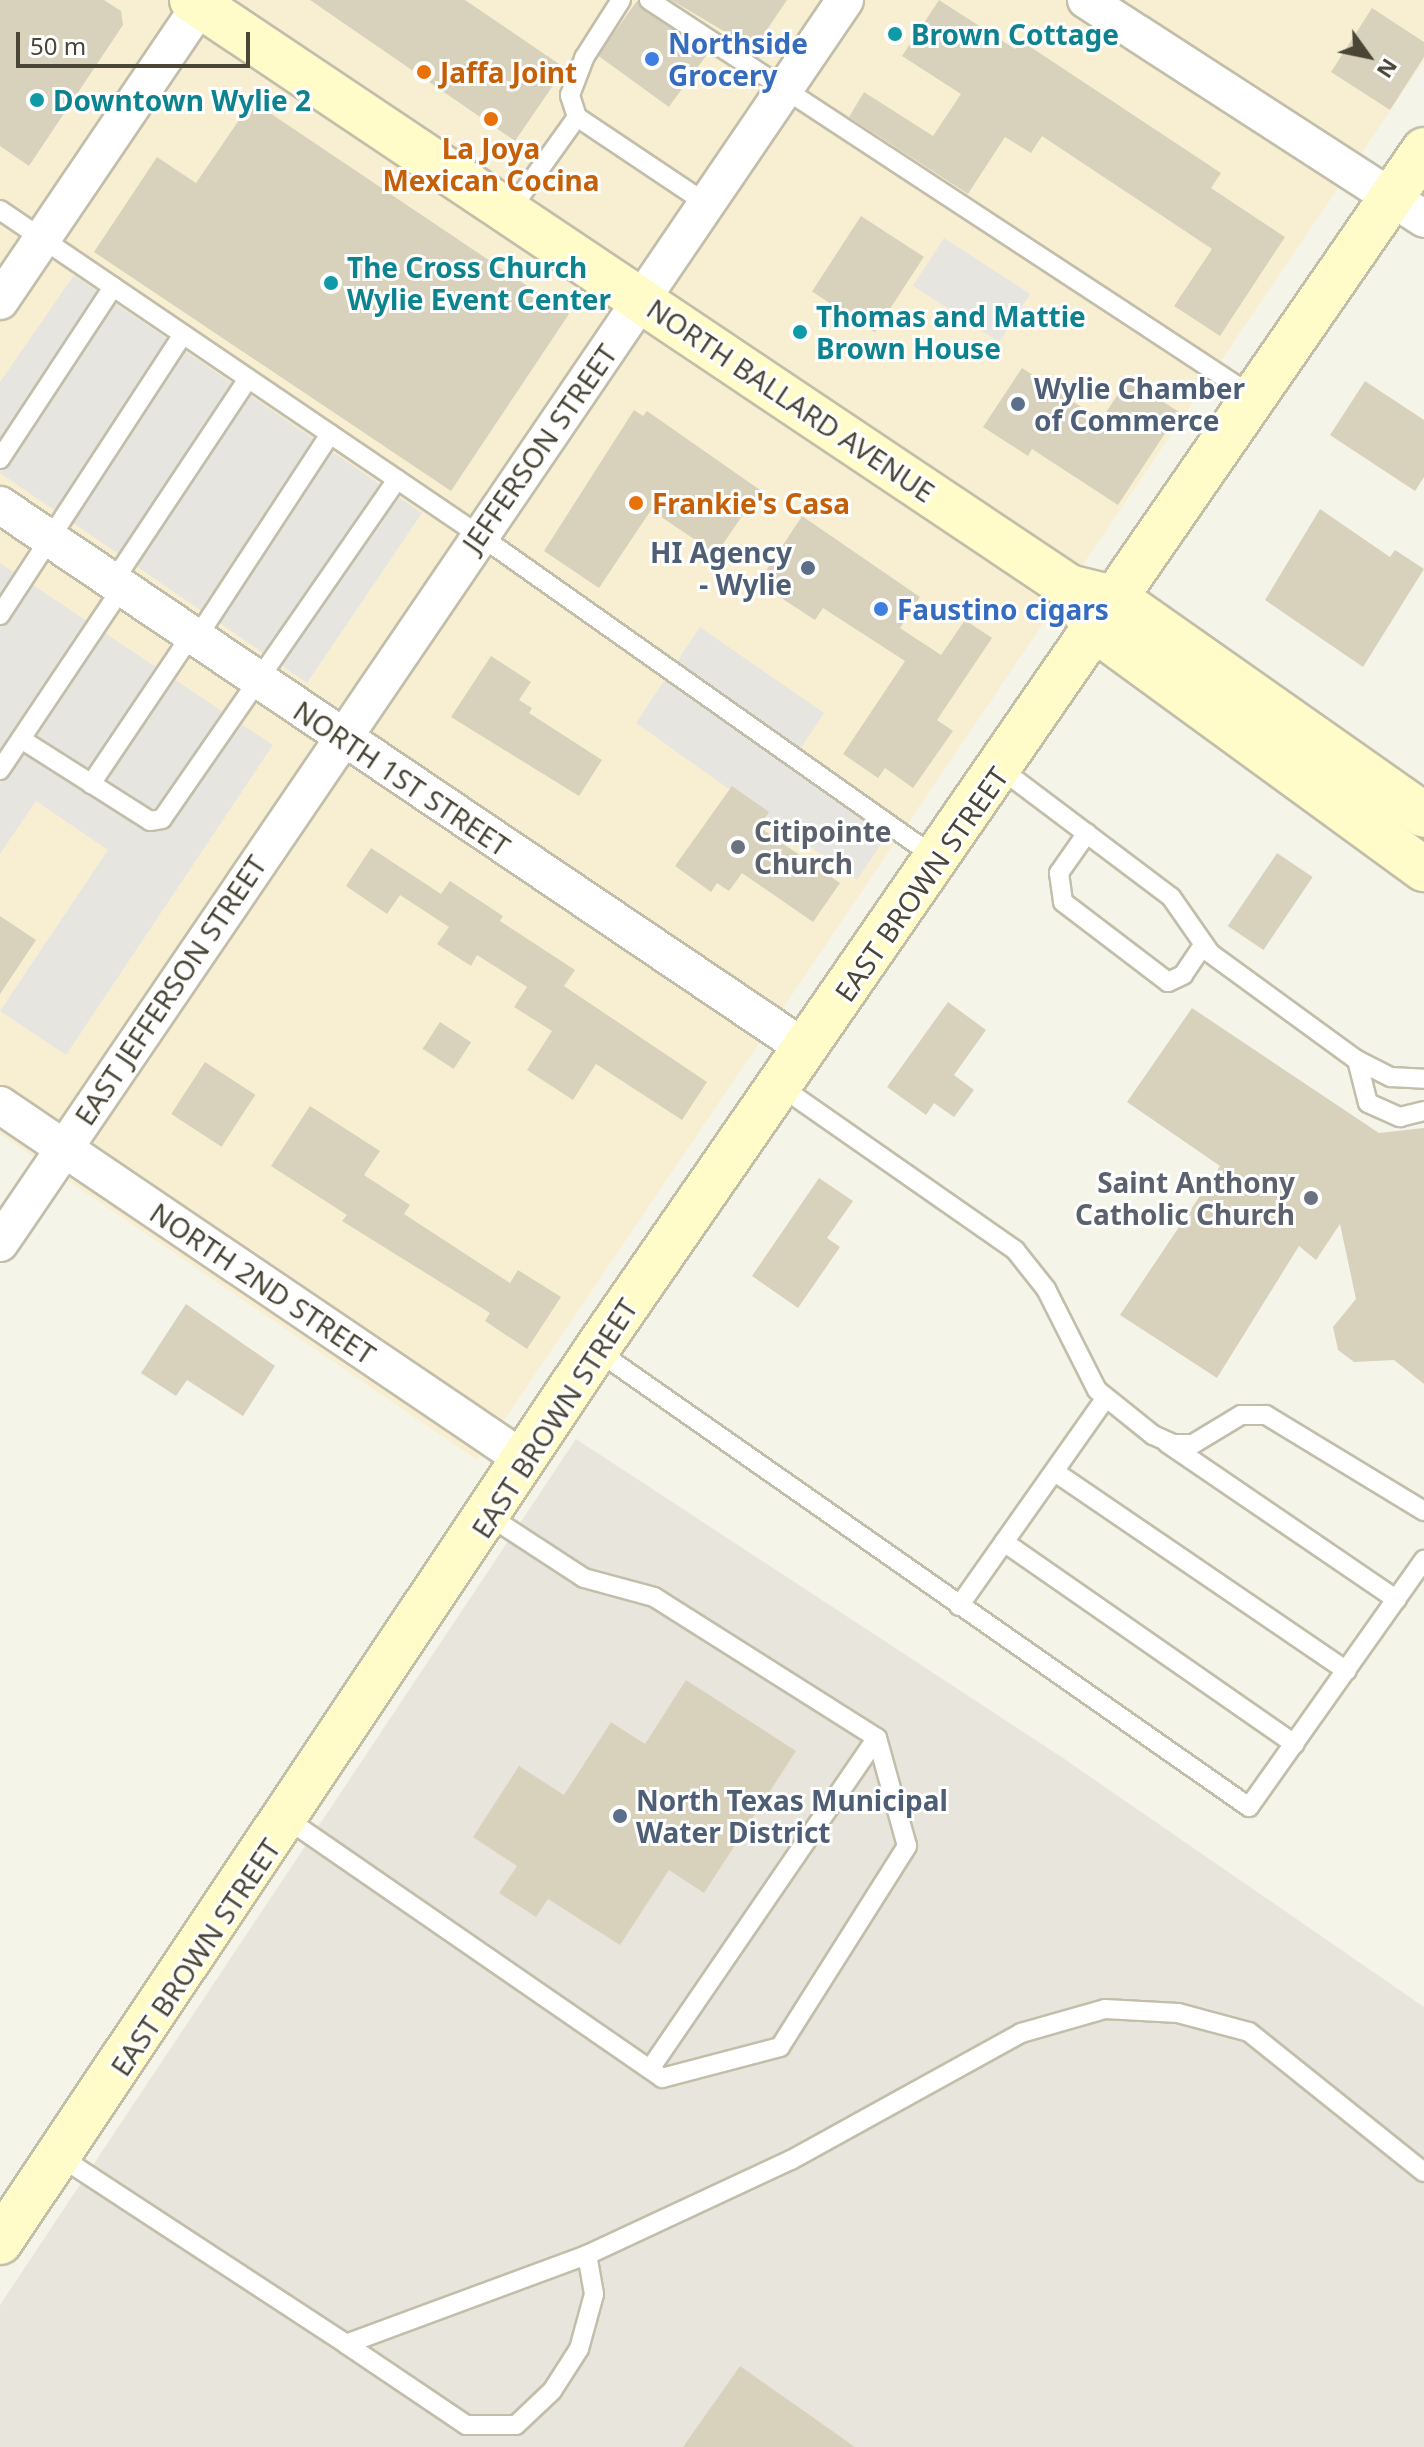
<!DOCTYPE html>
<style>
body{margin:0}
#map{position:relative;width:1424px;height:2447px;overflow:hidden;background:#f5f4e9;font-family:"Noto Sans",sans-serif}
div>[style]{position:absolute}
.commercial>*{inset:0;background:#f8efd3}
.industrial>*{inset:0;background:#e8e5dd}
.parking>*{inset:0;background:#e6e5e0;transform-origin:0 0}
.building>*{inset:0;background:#d8d2bd;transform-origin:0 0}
.roads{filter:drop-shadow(2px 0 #c2beaa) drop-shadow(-2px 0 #c2beaa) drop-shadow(0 2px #c2beaa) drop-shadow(0 -2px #c2beaa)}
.service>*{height:18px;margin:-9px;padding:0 9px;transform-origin:9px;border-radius:9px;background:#fff}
.minor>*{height:36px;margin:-18px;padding:0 18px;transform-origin:18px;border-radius:18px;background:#fff}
.secondary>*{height:44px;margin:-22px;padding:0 22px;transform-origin:22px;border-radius:22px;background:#fffcc9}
.dots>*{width:22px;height:22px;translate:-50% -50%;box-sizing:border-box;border:4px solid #fff;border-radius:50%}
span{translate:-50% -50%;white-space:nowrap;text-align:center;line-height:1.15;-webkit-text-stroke:6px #fff;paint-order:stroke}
.culture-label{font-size:28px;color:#0d838f;font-weight:700}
.left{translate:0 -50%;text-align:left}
.shop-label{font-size:28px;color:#366cbe;font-weight:700}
.food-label{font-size:28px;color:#c56008;font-weight:700}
.service-label{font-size:28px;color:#4e5e75;font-weight:700}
.right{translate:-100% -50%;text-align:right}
.street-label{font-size:28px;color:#4a4636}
.worship-label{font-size:28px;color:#5b616d;font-weight:700}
.north{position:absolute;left:1328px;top:16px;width:80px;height:80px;-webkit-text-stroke:6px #fff;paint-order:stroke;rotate:123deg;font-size:22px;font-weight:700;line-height:32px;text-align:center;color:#4a4636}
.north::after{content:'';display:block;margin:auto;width:28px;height:36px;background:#4a4636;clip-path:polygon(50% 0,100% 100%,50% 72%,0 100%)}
.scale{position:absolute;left:16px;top:32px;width:234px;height:36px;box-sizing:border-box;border:4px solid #4a4636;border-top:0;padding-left:10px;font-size:24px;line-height:28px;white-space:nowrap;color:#4a4636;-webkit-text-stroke:6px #fff;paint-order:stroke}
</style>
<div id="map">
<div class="commercial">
<i style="clip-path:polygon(0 0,1424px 0,1424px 61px,477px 1460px,0 1134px)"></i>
</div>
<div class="industrial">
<i style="clip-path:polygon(576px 1439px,1060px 1756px,1424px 2007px,1424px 2447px,0 2447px,0 2305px)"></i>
</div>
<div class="parking">
<i style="left:944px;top:238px;width:103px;height:57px;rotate:33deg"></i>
<i style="clip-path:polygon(74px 275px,422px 513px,307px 683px,0 473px,0 382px)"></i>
<i style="clip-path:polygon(0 563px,273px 745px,66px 1055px,0 1011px,108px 850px,36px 801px,0 854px)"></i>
<i style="clip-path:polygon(700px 627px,824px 713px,801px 748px,899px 817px,857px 880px,636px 723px)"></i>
</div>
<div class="building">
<i style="clip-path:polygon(0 0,104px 0,121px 11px,123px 25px,29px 166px,0 146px)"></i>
<i style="clip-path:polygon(310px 0,465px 0,565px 68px,515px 141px)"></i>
<i style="clip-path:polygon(671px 0,787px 0,754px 49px)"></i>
<i style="clip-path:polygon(939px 0,1015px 49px,1020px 40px,1221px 173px,1211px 188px,1285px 237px,1220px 336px,1174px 306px,1212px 249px,1042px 136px,1031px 153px,1005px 137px,968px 194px,849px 117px,864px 92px,933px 136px,961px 94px,902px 56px)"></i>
<i style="left:637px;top:1px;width:88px;height:67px;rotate:36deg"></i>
<i style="clip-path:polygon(1372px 8px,1424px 42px,1424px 57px,1390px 110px,1331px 72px)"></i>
<i style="clip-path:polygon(252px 101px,569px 314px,451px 491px,94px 252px,157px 157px,196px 183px)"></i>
<i style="left:861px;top:216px;width:75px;height:90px;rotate:33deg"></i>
<i style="clip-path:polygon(1022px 368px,1101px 420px,1128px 379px,1179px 412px,1118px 505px,1032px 449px,1028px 456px,983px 427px)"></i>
<i style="clip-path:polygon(1365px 381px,1424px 420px,1424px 477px,1415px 491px,1330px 435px)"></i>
<i style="clip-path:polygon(634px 410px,643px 416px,647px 411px,760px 490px,716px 554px,651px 510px,599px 588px,544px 551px)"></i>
<i style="clip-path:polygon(1320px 509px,1390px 557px,1395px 550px,1424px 569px,1363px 667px,1265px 600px)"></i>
<i style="clip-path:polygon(802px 516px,920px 597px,900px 628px,941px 655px,965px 620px,992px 638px,937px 720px,953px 731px,913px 788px,885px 768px,878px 778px,843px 754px,905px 661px,823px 608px,815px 620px,758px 583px)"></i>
<i style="clip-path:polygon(491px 656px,531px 682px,519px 700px,532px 708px,529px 713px,602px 760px,579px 796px,451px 717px)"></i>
<i style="clip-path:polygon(732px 786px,769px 812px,759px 827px,840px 883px,813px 922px,742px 873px,729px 891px,717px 883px,711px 892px,675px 866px)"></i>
<i style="clip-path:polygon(371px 848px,441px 894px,450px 881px,503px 916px,500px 921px,575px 970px,564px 986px,707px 1082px,682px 1120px,596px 1064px,573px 1100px,527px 1070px,552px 1031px,514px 1007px,527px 987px,477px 955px,471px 966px,437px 944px,449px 927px,400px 895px,387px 914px,346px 886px)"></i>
<i style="left:1277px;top:853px;width:43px;height:88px;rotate:34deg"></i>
<i style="clip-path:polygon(0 916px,36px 940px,0 994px)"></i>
<i style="clip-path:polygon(948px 1002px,986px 1030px,954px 1075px,974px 1090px,954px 1117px,934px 1103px,926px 1115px,887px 1087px)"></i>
<i style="clip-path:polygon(1192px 1008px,1379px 1133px,1424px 1128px,1424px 1384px,1394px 1360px,1354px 1362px,1338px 1350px,1333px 1327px,1356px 1299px,1340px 1224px,1316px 1260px,1299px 1246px,1217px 1378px,1120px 1315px,1220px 1166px,1127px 1102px)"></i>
<i style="left:440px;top:1022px;width:37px;height:32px;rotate:33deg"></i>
<i style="left:205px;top:1062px;width:60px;height:62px;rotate:33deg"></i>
<i style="clip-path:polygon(310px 1106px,380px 1151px,364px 1175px,410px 1205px,404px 1214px,510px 1283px,518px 1270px,561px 1297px,527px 1349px,485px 1321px,490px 1313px,342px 1221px,347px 1215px,271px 1166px)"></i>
<i style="clip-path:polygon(819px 1178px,853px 1201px,827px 1238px,840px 1247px,798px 1308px,752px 1276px)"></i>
<i style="clip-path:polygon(186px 1304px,275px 1366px,243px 1416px,187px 1380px,176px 1396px,141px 1373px)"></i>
<i style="clip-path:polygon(686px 1680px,796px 1751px,704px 1893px,669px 1870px,620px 1945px,548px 1899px,536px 1917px,499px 1893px,517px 1866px,473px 1837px,519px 1766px,564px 1795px,611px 1722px,645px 1744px)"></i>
<i style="clip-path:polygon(740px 2366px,855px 2447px,683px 2447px)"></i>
</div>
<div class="roads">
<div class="service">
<i style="left:649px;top:0;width:724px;rotate:33.27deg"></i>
<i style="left:577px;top:117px;width:23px;rotate:-108deg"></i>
<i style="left:570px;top:95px;width:40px;rotate:-69deg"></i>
<i style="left:584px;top:58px;width:69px;rotate:-57.5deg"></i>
<i style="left:0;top:210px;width:579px;rotate:34.16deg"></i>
<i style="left:479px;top:535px;width:558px;rotate:35.23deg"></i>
<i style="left:509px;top:212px;width:117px;rotate:-54.4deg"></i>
<i style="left:577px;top:117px;width:156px;rotate:33.8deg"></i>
<i style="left:0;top:459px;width:206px;rotate:-56.7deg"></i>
<i style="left:113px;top:582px;width:244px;rotate:-56.4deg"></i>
<i style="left:0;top:615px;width:335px;rotate:-56.9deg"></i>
<i style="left:196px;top:639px;width:245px;rotate:-56.8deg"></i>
<i style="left:21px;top:739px;width:153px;rotate:32.4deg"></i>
<i style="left:150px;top:821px;width:12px;rotate:-9deg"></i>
<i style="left:162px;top:819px;width:413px;rotate:-55.3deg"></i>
<i style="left:1001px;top:769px;width:213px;rotate:37deg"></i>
<i style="left:1171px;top:897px;width:68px;rotate:55.1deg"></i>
<i style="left:1210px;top:953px;width:182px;rotate:36.1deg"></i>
<i style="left:1357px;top:1060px;width:38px;rotate:27deg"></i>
<i style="left:1391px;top:1077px;width:33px;rotate:3deg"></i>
<i style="left:0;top:770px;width:219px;rotate:-56.2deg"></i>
<i style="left:91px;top:784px;width:179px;rotate:-56.1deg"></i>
<i style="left:1087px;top:833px;width:49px;rotate:125deg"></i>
<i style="left:1059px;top:873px;width:29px;rotate:82deg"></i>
<i style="left:1063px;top:902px;width:132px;rotate:37.3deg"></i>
<i style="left:1168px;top:982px;width:17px;rotate:-25deg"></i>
<i style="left:1183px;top:975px;width:37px;rotate:-56deg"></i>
<i style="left:1357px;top:1060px;width:44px;rotate:75.7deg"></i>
<i style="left:1368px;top:1103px;width:35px;rotate:24deg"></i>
<i style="left:1400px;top:1117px;width:25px;rotate:-14deg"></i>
<i style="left:780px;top:1086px;width:287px;rotate:34.9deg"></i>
<i style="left:1015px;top:1250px;width:50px;rotate:51.5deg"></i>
<i style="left:1046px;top:1289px;width:113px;rotate:63.2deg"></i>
<i style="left:1097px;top:1390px;width:72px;rotate:38.8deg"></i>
<i style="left:1153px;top:1435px;width:22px;rotate:24deg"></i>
<i style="left:1173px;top:1444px;width:20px"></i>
<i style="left:1193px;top:1444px;width:56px;rotate:-31.1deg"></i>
<i style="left:1241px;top:1415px;width:25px"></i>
<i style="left:1266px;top:1415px;width:185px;rotate:31.3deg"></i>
<i style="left:596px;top:1350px;width:797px;rotate:34.99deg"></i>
<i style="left:1249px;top:1807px;width:303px;rotate:-54.7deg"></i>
<i style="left:1167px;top:1443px;width:278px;rotate:34.3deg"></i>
<i style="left:1055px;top:1472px;width:353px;rotate:34.3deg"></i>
<i style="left:1004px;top:1542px;width:354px;rotate:34.8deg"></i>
<i style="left:959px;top:1606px;width:253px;rotate:-54.8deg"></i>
<i style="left:287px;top:1819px;width:456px;rotate:34.6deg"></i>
<i style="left:662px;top:2078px;width:122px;rotate:-14.7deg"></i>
<i style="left:780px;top:2047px;width:238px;rotate:-57.7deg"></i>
<i style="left:907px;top:1846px;width:112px;rotate:-105.5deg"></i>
<i style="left:877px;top:1738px;width:264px;rotate:-147.7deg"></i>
<i style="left:654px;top:1597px;width:73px;rotate:-164.8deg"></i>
<i style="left:584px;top:1578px;width:113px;rotate:-146.9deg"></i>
<i style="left:650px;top:2069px;width:401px;rotate:-55.6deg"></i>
<i style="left:59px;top:2156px;width:343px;rotate:33.2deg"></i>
<i style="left:346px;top:2344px;width:257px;rotate:-20.3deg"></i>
<i style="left:587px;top:2255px;width:225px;rotate:-25deg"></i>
<i style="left:791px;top:2160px;width:263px;rotate:-28.9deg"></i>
<i style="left:1021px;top:2033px;width:87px;rotate:-15.9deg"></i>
<i style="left:1105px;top:2009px;width:73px;rotate:3.1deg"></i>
<i style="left:1178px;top:2013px;width:73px;rotate:15deg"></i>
<i style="left:1249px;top:2032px;width:224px;rotate:38.7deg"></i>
<i style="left:346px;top:2344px;width:145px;rotate:34deg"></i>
<i style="left:466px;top:2425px;width:50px"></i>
<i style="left:516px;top:2425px;width:50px;rotate:-43.4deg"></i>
<i style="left:552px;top:2391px;width:50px;rotate:-57.3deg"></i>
<i style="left:579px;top:2349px;width:57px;rotate:-74.7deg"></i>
<i style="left:594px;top:2294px;width:40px;rotate:-100deg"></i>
</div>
<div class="minor">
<i style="left:1086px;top:0;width:403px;rotate:32.9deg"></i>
<i style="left:0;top:301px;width:364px;rotate:-55.9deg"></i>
<i style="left:0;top:505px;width:972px;rotate:34.02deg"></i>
<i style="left:0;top:1105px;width:635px;rotate:34.09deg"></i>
<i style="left:0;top:1243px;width:1503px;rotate:-55.79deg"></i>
</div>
<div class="secondary">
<i style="left:192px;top:0;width:1055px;rotate:33.8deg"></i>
<i style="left:1069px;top:587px;width:49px;rotate:14deg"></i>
<i style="left:1117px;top:599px;width:375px;rotate:35.1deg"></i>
<i style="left:1081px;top:606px;width:28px;rotate:58deg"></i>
<i style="left:1096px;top:630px;width:406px;rotate:36.1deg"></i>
<i style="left:0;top:2242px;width:1073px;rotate:-56.25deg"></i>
<i style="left:596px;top:1350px;width:1458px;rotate:-55.39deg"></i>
</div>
</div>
<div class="dots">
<i style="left:895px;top:34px;background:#0f9aa8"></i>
<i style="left:652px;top:59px;background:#3f7fe0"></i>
<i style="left:424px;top:72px;background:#e8710a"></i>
<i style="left:37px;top:100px;background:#0f9aa8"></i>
<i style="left:491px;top:119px;background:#e8710a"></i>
<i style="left:331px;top:283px;background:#0f9aa8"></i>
<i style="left:800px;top:332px;background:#0f9aa8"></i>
<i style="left:1018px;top:404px;background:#5c6f8a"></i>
<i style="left:636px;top:503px;background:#e8710a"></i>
<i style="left:808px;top:568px;background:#5c6f8a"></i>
<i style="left:881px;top:609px;background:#3f7fe0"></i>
<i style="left:738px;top:847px;background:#6b7280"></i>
<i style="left:1311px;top:1198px;background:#6b7280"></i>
<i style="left:620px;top:1816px;background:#5c6f8a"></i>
</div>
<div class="culture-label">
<span class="left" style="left:911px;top:34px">Brown Cottage</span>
<span class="left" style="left:53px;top:100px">Downtown Wylie 2</span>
<span class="left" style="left:347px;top:283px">The Cross Church<br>Wylie Event Center</span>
<span class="left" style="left:816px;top:332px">Thomas and Mattie<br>Brown House</span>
</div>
<div class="shop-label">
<span class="left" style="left:668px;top:59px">Northside<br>Grocery</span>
<span class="left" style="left:897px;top:609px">Faustino cigars</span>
</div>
<div class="food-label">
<span class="left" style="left:440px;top:72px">Jaffa Joint</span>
<span style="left:491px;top:164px">La Joya<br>Mexican Cocina</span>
<span class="left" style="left:652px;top:503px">Frankie's Casa</span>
</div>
<div class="service-label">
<span class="left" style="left:1034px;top:404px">Wylie Chamber<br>of Commerce</span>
<span class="right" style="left:792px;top:568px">HI Agency<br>- Wylie</span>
<span class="left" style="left:636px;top:1816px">North Texas Municipal<br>Water District</span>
</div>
<div class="street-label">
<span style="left:791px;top:400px;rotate:34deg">NORTH BALLARD AVENUE</span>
<span style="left:539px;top:448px;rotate:-55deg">JEFFERSON STREET</span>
<span style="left:402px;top:778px;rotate:34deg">NORTH 1ST STREET</span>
<span style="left:921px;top:884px;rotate:-55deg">EAST BROWN STREET</span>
<span style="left:170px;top:990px;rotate:-56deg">EAST JEFFERSON STREET</span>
<span style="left:263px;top:1283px;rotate:34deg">NORTH 2ND STREET</span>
<span style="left:554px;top:1418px;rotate:-57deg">EAST BROWN STREET</span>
<span style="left:195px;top:1957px;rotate:-56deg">EAST BROWN STREET</span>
</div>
<div class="worship-label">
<span class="left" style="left:754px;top:847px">Citipointe<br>Church</span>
<span class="right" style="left:1295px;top:1198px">Saint Anthony<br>Catholic Church</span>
</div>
<div class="north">N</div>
<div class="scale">50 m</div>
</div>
